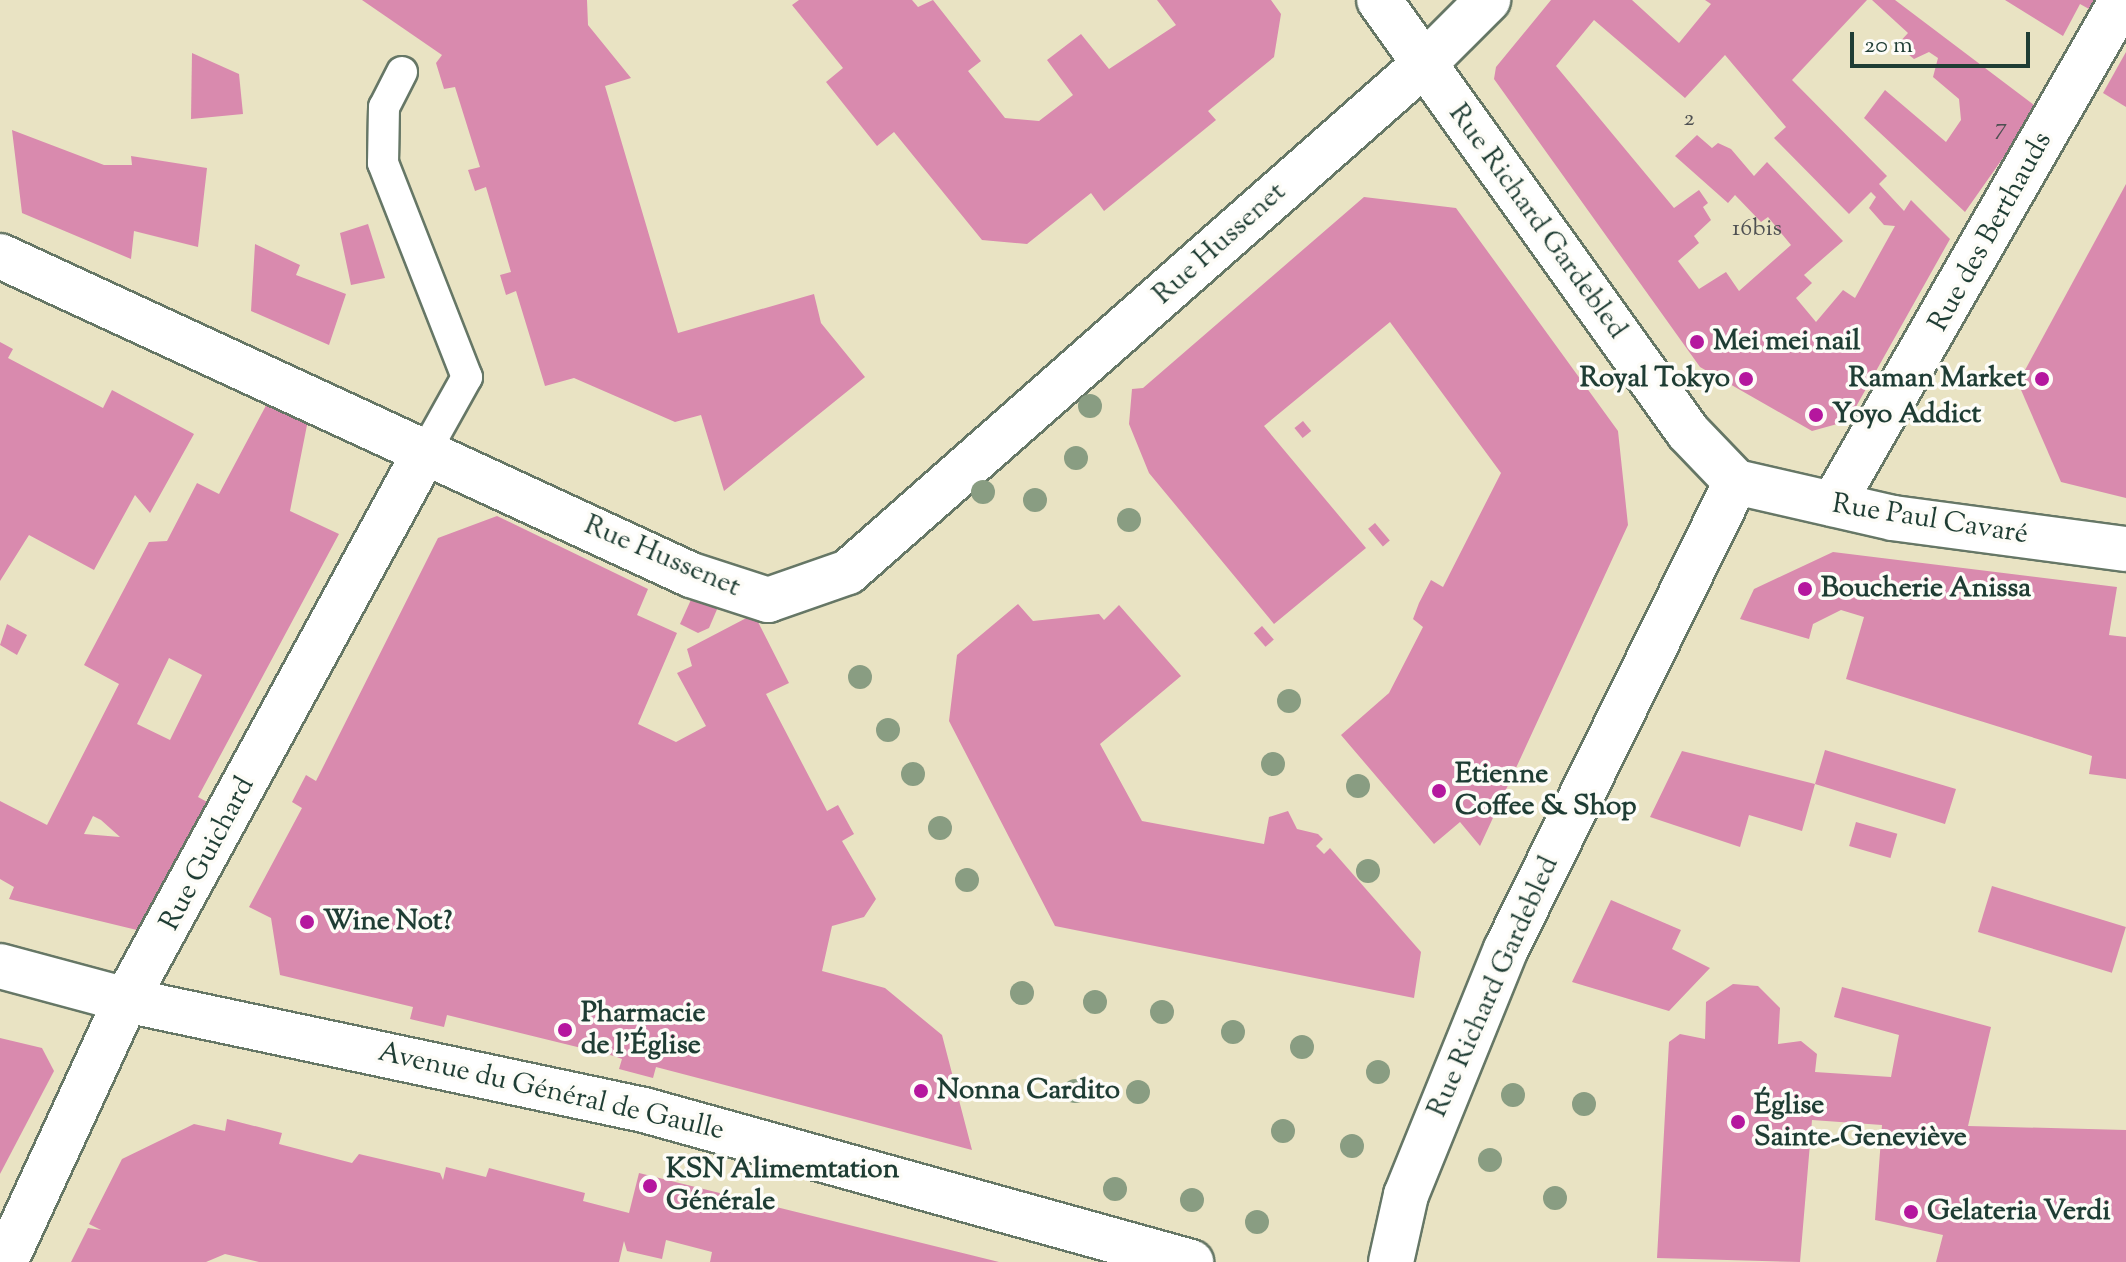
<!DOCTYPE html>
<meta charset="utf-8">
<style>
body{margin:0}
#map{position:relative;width:2126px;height:1262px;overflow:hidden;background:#e9e3c3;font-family:"Sorts Mill Goudy",serif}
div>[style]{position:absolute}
.building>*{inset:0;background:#d98aae;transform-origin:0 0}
.roads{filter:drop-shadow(2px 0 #676) drop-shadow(-2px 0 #676) drop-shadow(0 2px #676) drop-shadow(0 -2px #676)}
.service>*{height:30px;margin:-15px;padding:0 15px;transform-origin:15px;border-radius:15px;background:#fff}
.minor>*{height:44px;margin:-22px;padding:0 22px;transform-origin:22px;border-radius:22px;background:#fff}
.tertiary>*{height:44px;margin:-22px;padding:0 22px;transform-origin:22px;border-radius:22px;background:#fff}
.secondary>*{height:44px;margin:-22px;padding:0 22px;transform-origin:22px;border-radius:22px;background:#fff}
.trees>*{width:24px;height:24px;margin:-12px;border-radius:50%;background:#899d82}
.dots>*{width:22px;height:22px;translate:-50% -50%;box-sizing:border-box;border:4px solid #fdfcf7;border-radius:50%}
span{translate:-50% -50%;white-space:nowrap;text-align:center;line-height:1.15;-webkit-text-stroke:7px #fdfcf7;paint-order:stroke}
.number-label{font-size:24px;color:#4e5052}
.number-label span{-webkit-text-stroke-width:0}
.street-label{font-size:28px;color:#1f3d34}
.poi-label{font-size:28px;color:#1f3d34;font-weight:700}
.left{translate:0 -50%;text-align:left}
.right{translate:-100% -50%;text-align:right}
.scale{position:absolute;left:1850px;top:32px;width:180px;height:36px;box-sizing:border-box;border:4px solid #1f3d34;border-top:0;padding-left:10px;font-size:24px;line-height:28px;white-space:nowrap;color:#1f3d34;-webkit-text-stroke:6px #fdfcf7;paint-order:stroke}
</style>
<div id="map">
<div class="building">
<i style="clip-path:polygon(362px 0,587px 0,588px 25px,631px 78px,605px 86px,678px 333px,814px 294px,821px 323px,865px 377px,724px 491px,701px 415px,675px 422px,574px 378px,545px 386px,516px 291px,506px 295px,500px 275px,511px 272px,486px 187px,475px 191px,468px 170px,480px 167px,455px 87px,444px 89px,436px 63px,442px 55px)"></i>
<i style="clip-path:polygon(799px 0,912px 0,918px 7px,933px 0,981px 61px,968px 71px,1005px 118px,1039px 121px,1073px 95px,1047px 60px,1081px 34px,1109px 69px,1176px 25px,1157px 0,1271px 0,1281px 14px,1274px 57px,1208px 111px,1216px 120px,1104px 211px,1091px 193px,1027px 244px,982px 240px,894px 132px,877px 146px,826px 82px,843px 68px,792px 5px)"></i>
<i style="clip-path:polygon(evenodd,1551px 0,1632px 0,1679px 43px,1711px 4px,1705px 0,1867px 0,1792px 80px,1887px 176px,1879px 184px,1904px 211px,1911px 200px,1950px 239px,1848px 421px,1812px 431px,1700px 367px,1494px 79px,1496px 67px,1551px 0,1594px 20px,1685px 98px,1725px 55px,1786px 127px,1774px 138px,1849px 214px,1871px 192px,1876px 197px,1869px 208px,1884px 225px,1895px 226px,1855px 298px,1843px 290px,1816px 322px,1796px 298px,1812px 283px,1804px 275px,1843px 241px,1767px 162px,1754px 176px,1731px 149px,1718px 143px,1712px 148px,1697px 135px,1675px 156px,1728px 203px,1735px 195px,1761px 222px,1768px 217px,1791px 245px,1739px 291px,1726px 272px,1699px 289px,1678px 261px,1699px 243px,1694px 236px,1711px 220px,1703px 207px,1708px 203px,1699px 190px,1674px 208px,1556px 66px,1594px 20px)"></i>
<i style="clip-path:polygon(1872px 0,1895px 0,2038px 108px,1965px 212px,1864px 118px,1885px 90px,1946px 142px,1961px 120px,1959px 99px,1933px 77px,1938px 58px,1929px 52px,1914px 59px,1897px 45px,1908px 33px)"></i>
<i style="clip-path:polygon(2005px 0,2094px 0,2089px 9px,2080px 4px,2063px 36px)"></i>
<i style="clip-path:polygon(2126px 52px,2126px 107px,2103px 93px)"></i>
<i style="clip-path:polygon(192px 53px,239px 74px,243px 114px,191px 119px)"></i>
<i style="clip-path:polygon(12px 130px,104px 165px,132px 165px,131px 156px,207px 168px,198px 247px,134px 231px,131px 259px,22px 213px)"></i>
<i style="clip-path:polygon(2126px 184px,2126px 498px,2061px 482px,2018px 383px)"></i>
<i style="clip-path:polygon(1364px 197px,1456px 208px,1618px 431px,1628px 525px,1480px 846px,1460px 822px,1434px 844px,1341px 735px,1389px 693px,1423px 627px,1413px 619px,1419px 603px,1431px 580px,1443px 587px,1501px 473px,1390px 322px,1264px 426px,1366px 548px,1274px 624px,1149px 473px,1129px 424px,1132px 389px,1143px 388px)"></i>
<i style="clip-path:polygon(368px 224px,385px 278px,351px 285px,340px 233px)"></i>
<i style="clip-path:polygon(255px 244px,300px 265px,296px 275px,346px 294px,329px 345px,251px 311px)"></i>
<i style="clip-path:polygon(0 342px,13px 349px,8px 358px,103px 408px,112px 390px,194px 434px,150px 513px,135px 495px,94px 570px,29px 535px,0 581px)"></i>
<i style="clip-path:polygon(evenodd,270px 398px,309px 415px,290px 511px,339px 534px,198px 797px,209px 803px,141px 931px,9px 899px,14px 887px,0 879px,0 801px,47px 825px,119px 684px,84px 665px,149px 542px,167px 541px,197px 483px,219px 494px,270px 398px,169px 658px,202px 675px,170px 740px,137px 724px,169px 658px,270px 398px,93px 816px,101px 820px,120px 837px,84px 834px,93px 816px)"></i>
<i style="left:1303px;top:421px;width:13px;height:11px;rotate:51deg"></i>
<i style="clip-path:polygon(497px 516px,648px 589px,637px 615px,677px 633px,638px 724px,676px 742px,706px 726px,677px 673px,692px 666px,687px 649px,754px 614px,789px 683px,766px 694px,827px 811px,838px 805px,854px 834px,842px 841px,876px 899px,864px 917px,832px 926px,822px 971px,885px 988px,942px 1035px,972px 1150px,656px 1067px,653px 1078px,619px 1069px,622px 1059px,614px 1056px,447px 1015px,444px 1027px,410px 1019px,413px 1007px,280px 975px,271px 918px,249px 907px,302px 808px,292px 802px,306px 775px,316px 781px,438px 538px)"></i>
<i style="left:1375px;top:523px;width:23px;height:9px;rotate:50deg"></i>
<i style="clip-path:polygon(1833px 552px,2117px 587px,2109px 635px,2126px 637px,2126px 779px,2089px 774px,2092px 756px,1846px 679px,1864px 617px,1841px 610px,1813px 624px,1809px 639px,1740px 619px,1754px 589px)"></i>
<i style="clip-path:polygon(699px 582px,724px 593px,709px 628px,698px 633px,680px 624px)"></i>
<i style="clip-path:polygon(1018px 604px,1033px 621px,1099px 614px,1104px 620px,1119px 605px,1181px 676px,1100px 744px,1142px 821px,1264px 844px,1269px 817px,1288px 811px,1297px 829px,1318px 834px,1323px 839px,1316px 846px,1324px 854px,1330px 848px,1421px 952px,1414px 998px,1055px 926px,949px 721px,957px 655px)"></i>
<i style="clip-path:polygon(7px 624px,27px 635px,17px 655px,0 645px)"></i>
<i style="left:1262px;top:626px;width:18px;height:11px;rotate:49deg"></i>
<i style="clip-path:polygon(1825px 750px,1956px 789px,1945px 824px,1815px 784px,1802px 831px,1749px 815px,1740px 847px,1650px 817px,1682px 751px,1815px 784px)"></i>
<i style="left:1856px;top:822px;width:43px;height:25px;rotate:16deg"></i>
<i style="left:1992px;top:886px;width:140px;height:48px;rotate:17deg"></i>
<i style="clip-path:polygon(1611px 900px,1681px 930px,1672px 949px,1710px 968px,1669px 1011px,1572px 982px)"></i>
<i style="clip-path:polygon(1733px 984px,1758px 986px,1780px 1008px,1778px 1044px,1801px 1041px,1817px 1054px,1815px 1072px,1891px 1077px,1899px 1035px,1834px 1017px,1842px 987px,1991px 1027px,1968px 1126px,2126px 1130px,2126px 1262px,1936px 1262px,1943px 1235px,1875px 1220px,1882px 1125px,1812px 1120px,1800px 1262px,1657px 1258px,1669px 1042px,1680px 1034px,1705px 1039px,1706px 1002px)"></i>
<i style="clip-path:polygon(0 1038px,42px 1048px,54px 1071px,0 1174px)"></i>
<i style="clip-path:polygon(227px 1119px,282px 1133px,279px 1144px,352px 1163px,359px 1154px,440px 1173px,443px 1180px,446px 1167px,486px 1177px,489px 1168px,585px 1193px,583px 1201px,629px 1213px,639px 1173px,999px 1262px,710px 1262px,712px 1252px,666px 1240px,662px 1259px,627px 1251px,624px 1241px,619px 1262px,259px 1262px,225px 1254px,206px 1262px,71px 1262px,88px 1228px,101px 1230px,89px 1224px,122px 1159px,194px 1124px,225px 1131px)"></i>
</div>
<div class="roads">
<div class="service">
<i style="left:402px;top:72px;width:39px;rotate:117deg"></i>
<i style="left:384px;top:107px;width:56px;rotate:91deg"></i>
<i style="left:383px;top:163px;width:230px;rotate:68.6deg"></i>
<i style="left:467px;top:377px;width:86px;rotate:119.2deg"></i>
</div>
<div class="minor">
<i style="left:0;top:256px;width:761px;rotate:24.78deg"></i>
<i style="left:691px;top:575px;width:81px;rotate:18deg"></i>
<i style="left:768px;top:600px;width:85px;rotate:-19.3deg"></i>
<i style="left:848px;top:572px;width:768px;rotate:-41.41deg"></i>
<i style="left:1424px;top:64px;width:91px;rotate:-45deg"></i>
<i style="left:5px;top:1262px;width:289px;rotate:-65.2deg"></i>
<i style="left:126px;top:1000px;width:624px;rotate:-61.38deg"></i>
</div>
<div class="tertiary">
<i style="left:1833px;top:504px;width:581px;rotate:-60.17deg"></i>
<i style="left:1391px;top:1262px;width:69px;rotate:-77.4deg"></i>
<i style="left:1406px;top:1195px;width:266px;rotate:-67.9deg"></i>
<i style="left:1506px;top:949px;width:521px;rotate:-63.78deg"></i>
</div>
<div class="secondary">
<i style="left:1379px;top:0;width:531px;rotate:54.42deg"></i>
<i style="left:1688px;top:432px;width:69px;rotate:46.2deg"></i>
<i style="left:1736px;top:482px;width:161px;rotate:12.9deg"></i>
<i style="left:1893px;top:518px;width:235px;rotate:7.6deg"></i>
<i style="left:0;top:966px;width:131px;rotate:15.1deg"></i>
<i style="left:126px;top:1000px;width:530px;rotate:11.99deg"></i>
<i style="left:644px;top:1110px;width:568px;rotate:15.53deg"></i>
</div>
</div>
<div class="trees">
<i style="left:1090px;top:406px"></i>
<i style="left:1076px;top:458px"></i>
<i style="left:983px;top:492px"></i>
<i style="left:1035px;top:500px"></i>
<i style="left:1129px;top:520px"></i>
<i style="left:860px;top:677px"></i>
<i style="left:1289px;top:701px"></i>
<i style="left:888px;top:730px"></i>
<i style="left:1273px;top:764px"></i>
<i style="left:913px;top:774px"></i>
<i style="left:1358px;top:786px"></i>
<i style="left:940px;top:828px"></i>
<i style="left:1368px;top:871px"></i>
<i style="left:967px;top:880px"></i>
<i style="left:1022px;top:993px"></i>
<i style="left:1095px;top:1002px"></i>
<i style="left:1162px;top:1012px"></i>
<i style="left:1233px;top:1032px"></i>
<i style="left:1302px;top:1047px"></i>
<i style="left:1378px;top:1072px"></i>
<i style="left:1075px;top:1091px"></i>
<i style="left:1138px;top:1092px"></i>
<i style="left:1513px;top:1095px"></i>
<i style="left:1584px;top:1104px"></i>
<i style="left:1283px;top:1131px"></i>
<i style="left:1352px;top:1146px"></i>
<i style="left:1490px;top:1160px"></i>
<i style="left:1115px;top:1189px"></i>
<i style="left:1555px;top:1198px"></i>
<i style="left:1192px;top:1200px"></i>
<i style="left:1257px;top:1222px"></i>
</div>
<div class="dots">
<i style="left:1697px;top:342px;background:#b5179e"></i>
<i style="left:1746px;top:379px;background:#b5179e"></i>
<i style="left:2042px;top:379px;background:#b5179e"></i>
<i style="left:1816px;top:415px;background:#b5179e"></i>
<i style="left:1805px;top:589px;background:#b5179e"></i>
<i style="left:1439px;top:791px;background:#b5179e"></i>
<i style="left:307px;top:922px;background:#b5179e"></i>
<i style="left:565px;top:1030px;background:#b5179e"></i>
<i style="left:921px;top:1091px;background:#b5179e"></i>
<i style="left:1738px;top:1122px;background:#b5179e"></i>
<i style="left:650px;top:1186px;background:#b5179e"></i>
<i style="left:1911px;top:1212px;background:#b5179e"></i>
</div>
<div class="number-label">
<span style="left:1689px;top:120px">2</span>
<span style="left:2001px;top:129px">7</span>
<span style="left:1757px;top:230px">16bis</span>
</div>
<div class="street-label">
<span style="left:1537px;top:222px;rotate:54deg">Rue Richard Gardebled</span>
<span style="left:1991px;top:232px;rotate:-61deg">Rue des Berthauds</span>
<span style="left:1220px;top:244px;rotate:-42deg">Rue Hussenet</span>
<span style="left:1930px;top:520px;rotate:9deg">Rue Paul Cavaré</span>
<span style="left:662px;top:557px;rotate:23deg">Rue Hussenet</span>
<span style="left:208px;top:854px;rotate:-62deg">Rue Guichard</span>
<span style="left:1494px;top:987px;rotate:-66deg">Rue Richard Gardebled</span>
<span style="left:551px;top:1092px;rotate:13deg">Avenue du Général de Gaulle</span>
</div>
<div class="poi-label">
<span class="left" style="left:1713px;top:342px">Mei mei nail</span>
<span class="right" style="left:1730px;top:379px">Royal Tokyo</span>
<span class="right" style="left:2026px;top:379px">Raman Market</span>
<span class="left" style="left:1832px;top:415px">Yoyo Addict</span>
<span class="left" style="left:1821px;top:589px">Boucherie Anissa</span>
<span class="left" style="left:1455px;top:791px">Etienne<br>Coffee &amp; Shop</span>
<span class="left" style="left:323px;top:922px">Wine Not?</span>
<span class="left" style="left:581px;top:1030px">Pharmacie<br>de l'Église</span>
<span class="left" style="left:937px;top:1091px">Nonna Cardito</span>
<span class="left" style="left:1754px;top:1122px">Église<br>Sainte-Geneviève</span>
<span class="left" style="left:666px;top:1186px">KSN Alimemtation<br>Générale</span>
<span class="left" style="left:1927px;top:1212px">Gelateria Verdi</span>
</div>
<div class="scale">20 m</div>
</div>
